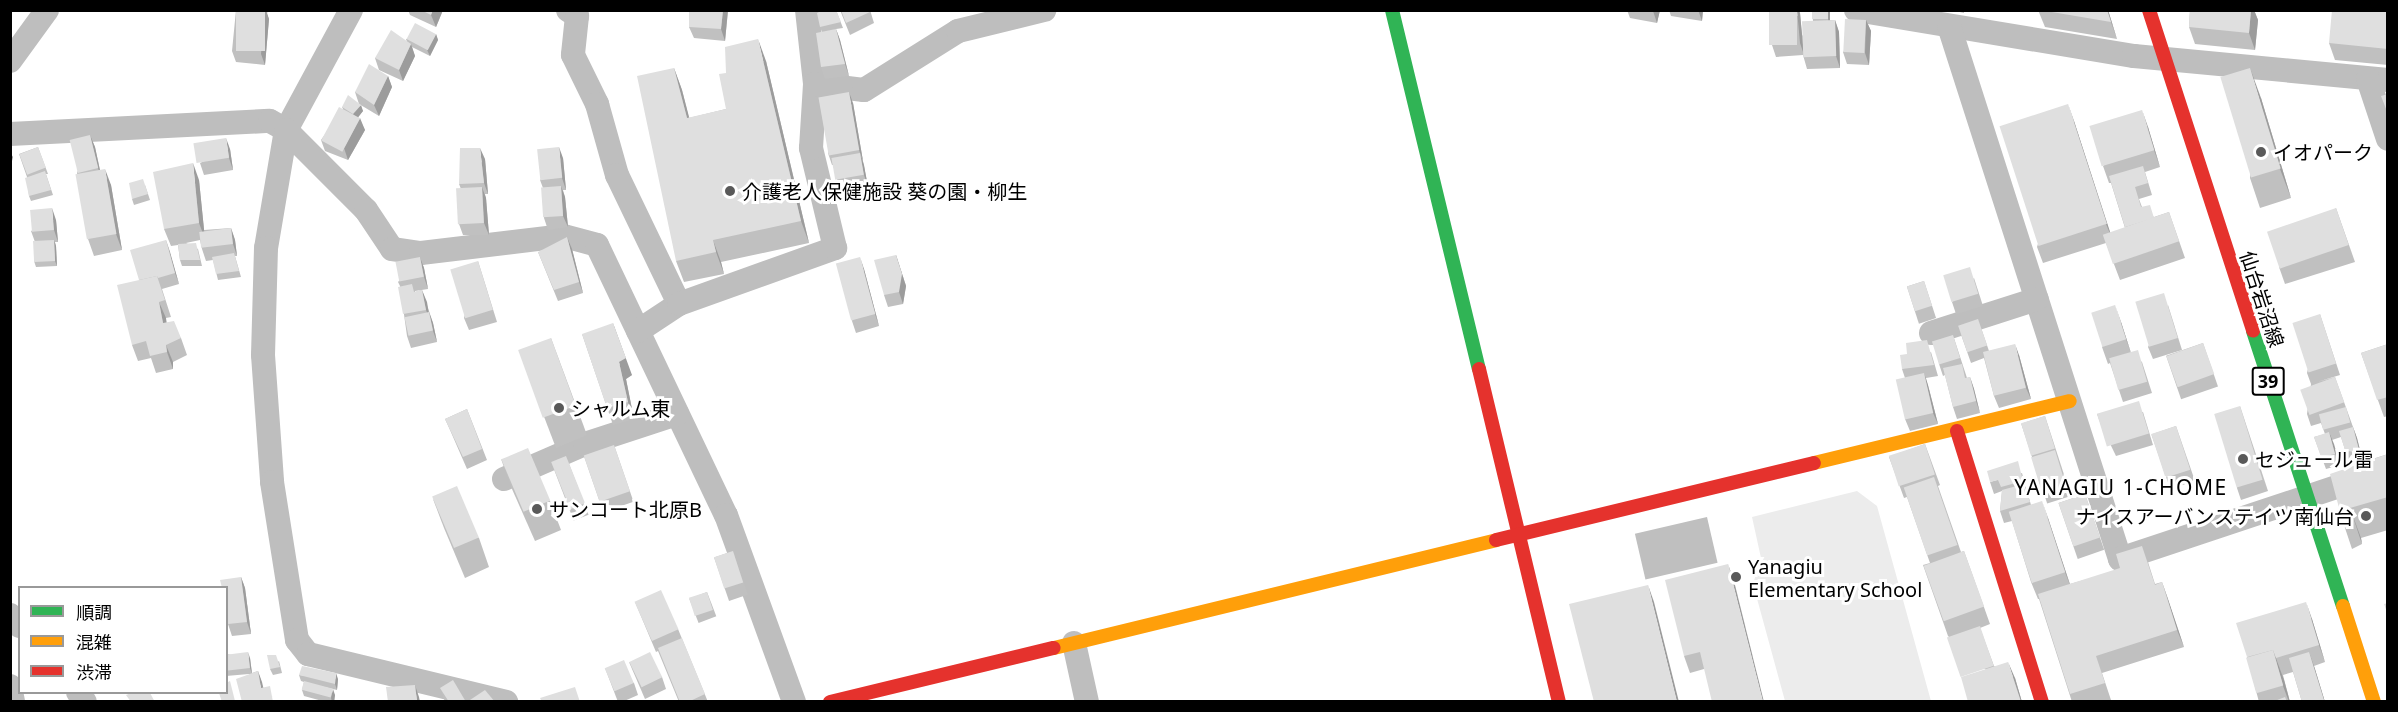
<!DOCTYPE html>
<meta charset="utf-8">
<style>
body{margin:0}
#map{position:relative;width:2398px;height:712px;overflow:hidden;background:#fff;font-family:"Noto Sans","Noto Sans JP",sans-serif}
div>[style]{position:absolute}
.green>*{inset:0;background:#ececec}
.water>*{inset:0;background:#bfbfbf;transform-origin:0 0}
.street>*{height:24px;margin:-12px;padding:0 12px;transform-origin:12px;border-radius:12px;background:#bebebe}
.fast>*{height:14px;margin:-7px;padding:0 7px;transform-origin:7px;border-radius:7px;background:#30b455}
.slow>*{height:14px;margin:-7px;padding:0 7px;transform-origin:7px;border-radius:7px;background:#ff9f0a}
.jam>*{height:14px;margin:-7px;padding:0 7px;transform-origin:7px;border-radius:7px;background:#e5322d}
.wall>*{inset:0;background:#c0c0c0;transform-origin:0 0}
.shaded-wall>*{inset:0;background:#9c9c9c}
.building>*{inset:0;background:#dfdfdf;transform-origin:0 0}
.dots>*{width:16px;height:16px;translate:-50% -50%;box-sizing:border-box;border:3px solid #fff;border-radius:50%}
span{translate:-50% -50%;white-space:nowrap;text-align:center;line-height:1.15;-webkit-text-stroke:6px #fff;paint-order:stroke}
.shield-label span{padding:2px 4px;background:#fff;border:2px solid;border-radius:4px;-webkit-text-stroke-width:0}
.shield-label{font-size:18px;color:#000;font-weight:700}
.poi-label{font-size:20px;color:#000}
.left{translate:0 -50%;text-align:left}
.right{translate:-100% -50%;text-align:right}
.street-label{font-size:20px;color:#000}
.neighbourhood-label{font-size:21px;color:#000;letter-spacing:1.5px}
.frame{position:absolute;inset:0;border:12px solid #000;pointer-events:none}
.legend{position:absolute;left:18px;top:586px;width:210px;height:108px;box-sizing:border-box;background:#fff;border:2px solid #999;margin:0;padding:8px 10px;list-style:none;font-size:18px;color:#000}
.legend li{display:flex;align-items:center;gap:12px;height:30px}
.legend b{width:30px;border:2px solid #999}
</style>
<div id="map">
<div class="green">
<i style="clip-path:polygon(1857px 491px,1877px 506px,1931px 701px,1785px 701px,1753px 584px,1761px 558px,1752px 517px)"></i>
</div>
<div class="water">
<i style="left:1707px;top:517px;width:47px;height:74px;rotate:77deg"></i>
</div>
<div class="street">
<i style="left:351px;top:10px;width:136px;rotate:118.4deg"></i>
<i style="left:286px;top:130px;width:120px;rotate:99.6deg"></i>
<i style="left:266px;top:248px;width:107px;rotate:91.6deg"></i>
<i style="left:263px;top:355px;width:127px;rotate:85.9deg"></i>
<i style="left:272px;top:482px;width:160px;rotate:81deg"></i>
<i style="left:297px;top:640px;width:18px;rotate:52deg"></i>
<i style="left:308px;top:654px;width:204px;rotate:13.6deg"></i>
<i style="left:568px;top:10px;width:11px;rotate:34deg"></i>
<i style="left:577px;top:16px;width:39px;rotate:96deg"></i>
<i style="left:573px;top:55px;width:55px;rotate:63.9deg"></i>
<i style="left:597px;top:104px;width:74px;rotate:74.3deg"></i>
<i style="left:617px;top:175px;width:143px;rotate:64.3deg"></i>
<i style="left:807px;top:10px;width:74px;rotate:83.8deg"></i>
<i style="left:1856px;top:10px;width:282px;rotate:9.4deg"></i>
<i style="left:2134px;top:56px;width:255px;rotate:5.4deg"></i>
<i style="left:1949px;top:26px;width:560px;rotate:72.21deg"></i>
<i style="left:2120px;top:559px;width:282px;rotate:-18.4deg"></i>
<i style="left:10px;top:61px;width:63px;rotate:-54deg"></i>
<i style="left:2368px;top:79px;width:63px;rotate:71.6deg"></i>
<i style="left:10px;top:134px;width:260px;rotate:-2.9deg"></i>
<i style="left:270px;top:121px;width:18px;rotate:29deg"></i>
<i style="left:286px;top:130px;width:113px;rotate:45deg"></i>
<i style="left:366px;top:210px;width:47px;rotate:56.3deg"></i>
<i style="left:392px;top:249px;width:29px;rotate:8deg"></i>
<i style="left:421px;top:253px;width:144px;rotate:-6.8deg"></i>
<i style="left:564px;top:236px;width:34px;rotate:15deg"></i>
<i style="left:597px;top:245px;width:299px;rotate:64.5deg"></i>
<i style="left:726px;top:515px;width:199px;rotate:70deg"></i>
<i style="left:638px;top:331px;width:49px;rotate:-33.4deg"></i>
<i style="left:679px;top:304px;width:166px;rotate:-19.7deg"></i>
<i style="left:835px;top:248px;width:103px;rotate:-103.5deg"></i>
<i style="left:811px;top:148px;width:64px;rotate:-86.4deg"></i>
<i style="left:815px;top:84px;width:49px;rotate:7deg"></i>
<i style="left:864px;top:90px;width:111px;rotate:-32.1deg"></i>
<i style="left:958px;top:31px;width:89px;rotate:-13.7deg"></i>
<i style="left:1931px;top:333px;width:111px;rotate:-17.8deg"></i>
<i style="left:504px;top:479px;width:88px;rotate:-23.4deg"></i>
<i style="left:585px;top:444px;width:97px;rotate:-18.1deg"></i>
<i style="left:10px;top:615px;width:15px;rotate:48deg"></i>
<i style="left:1074px;top:643px;width:60px;rotate:77.6deg"></i>
<i style="left:10px;top:686px;width:16px;rotate:79deg"></i>
<i style="left:78px;top:692px;width:12px;rotate:55deg"></i>
</div>
<div class="fast">
<i style="left:1392px;top:10px;width:369px;rotate:76.4deg"></i>
<i style="left:2253px;top:331px;width:289px;rotate:71.9deg"></i>
</div>
<div class="slow">
<i style="left:1814px;top:463px;width:263px;rotate:-13.6deg"></i>
<i style="left:2343px;top:606px;width:101px;rotate:72.1deg"></i>
<i style="left:1054px;top:648px;width:455px;rotate:-13.7deg"></i>
</div>
<div class="jam">
<i style="left:2149px;top:10px;width:337px;rotate:72deg"></i>
<i style="left:1479px;top:369px;width:342px;rotate:76.5deg"></i>
<i style="left:1957px;top:431px;width:284px;rotate:72.6deg"></i>
<i style="left:1496px;top:540px;width:327px;rotate:-13.6deg"></i>
<i style="left:830px;top:702px;width:230px;rotate:-13.6deg"></i>
</div>
<div class="wall">
<i style="clip-path:polygon(236px 10px,268px 10px,267px 14px,269px 19px,265px 65px,236px 62px,232px 51px)"></i>
<i style="clip-path:polygon(408px 10px,443px 10px,436px 27px,410px 15px)"></i>
<i style="clip-path:polygon(689px 10px,728px 10px,725px 41px,694px 38px,689px 27px)"></i>
<i style="clip-path:polygon(836px 10px,843px 28px,836px 29px,840px 40px,849px 76px,825px 79px,821px 67px,822px 32px,820px 27px)"></i>
<i style="clip-path:polygon(840px 10px,870px 10px,874px 23px,850px 35px)"></i>
<i style="clip-path:polygon(1627px 10px,1660px 10px,1657px 23px,1630px 18px)"></i>
<i style="clip-path:polygon(1669px 10px,1703px 10px,1702px 21px,1671px 16px)"></i>
<i style="clip-path:polygon(1812px 10px,1830px 10px,1830px 20px,1835px 20px,1839px 32px,1840px 68px,1807px 69px,1803px 55px,1776px 57px,1772px 45px,1800px 13px,1802px 36px,1813px 21px)"></i>
<i style="clip-path:polygon(1951px 10px,1964px 10px,1964px 13px)"></i>
<i style="clip-path:polygon(2038px 10px,2108px 10px,2117px 39px,2045px 27px)"></i>
<i style="clip-path:polygon(2190px 10px,2254px 10px,2258px 20px,2255px 50px,2195px 44px,2189px 27px)"></i>
<i style="clip-path:polygon(2388px 10px,2388px 65px,2335px 60px,2329px 43px)"></i>
<i style="clip-path:polygon(1866px 20px,1871px 31px,1869px 65px,1847px 64px,1843px 52px)"></i>
<i style="clip-path:polygon(436px 34px,438px 40px,430px 56px,412px 47px,415px 56px,403px 81px,379px 70px,375px 58px,407px 42px,406px 39px)"></i>
<i style="clip-path:polygon(766px 61px,809px 243px,721px 262px,724px 274px,684px 282px,676px 261px,674px 68px,682px 90px,689px 118px,726px 109px,726px 73px)"></i>
<i style="clip-path:polygon(388px 76px,392px 87px,379px 116px,359px 104px,363px 111px,358px 117px,365px 130px,348px 160px,325px 151px,321px 140px,343px 109px,342px 107px,359px 104px,355px 92px)"></i>
<i style="clip-path:polygon(2261px 98px,2291px 198px,2260px 208px,2250px 178px)"></i>
<i style="clip-path:polygon(853px 103px,863px 161px,868px 187px,841px 190px,837px 179px,833px 165px,832px 165px,828px 153px)"></i>
<i style="clip-path:polygon(2074px 121px,2110px 233px,2125px 228px,2111px 183px,2109px 183px,2103px 166px,2148px 127px,2160px 167px,2145px 172px,2152px 195px,2139px 199px,2142px 207px,2154px 217px,2169px 212px,2185px 258px,2120px 280px,2106px 243px,2043px 263px,2037px 247px)"></i>
<i style="clip-path:polygon(90px 135px,95px 147px,100px 170px,111px 185px,122px 250px,94px 256px,88px 239px,77px 173px)"></i>
<i style="clip-path:polygon(38px 147px,48px 174px,46px 174px,53px 195px,31px 201px,29px 196px,27px 177px,19px 154px)"></i>
<i style="clip-path:polygon(230px 149px,233px 170px,204px 175px,200px 163px)"></i>
<i style="clip-path:polygon(563px 158px,566px 190px,563px 190px,565px 197px,568px 227px,548px 230px,544px 218px,543px 188px,540px 180px)"></i>
<i style="clip-path:polygon(485px 159px,488px 194px,485px 194px,486px 198px,489px 235px,463px 235px,459px 224px,461px 189px,459px 184px)"></i>
<i style="clip-path:polygon(199px 180px,204px 230px,231px 228px,235px 240px,237px 256px,235px 256px,241px 277px,218px 280px,213px 260px,206px 261px,202px 249px,200px 240px,186px 243px,198px 249px,202px 266px,182px 266px,180px 260px,178px 245px,171px 246px,164px 229px)"></i>
<i style="clip-path:polygon(145px 185px,150px 200px,134px 205px,132px 199px)"></i>
<i style="clip-path:polygon(2336px 208px,2355px 262px,2285px 284px,2279px 267px)"></i>
<i style="clip-path:polygon(56px 220px,58px 242px,55px 242px,56px 246px,57px 266px,36px 267px,34px 261px,35px 242px,31px 231px)"></i>
<i style="clip-path:polygon(166px 240px,179px 284px,162px 289px,171px 317px,166px 318px,166px 323px,181px 338px,187px 355px,173px 362px,173px 369px,156px 373px,151px 358px,138px 361px,132px 345px,139px 280px)"></i>
<i style="clip-path:polygon(572px 249px,583px 293px,558px 301px,538px 252px)"></i>
<i style="clip-path:polygon(896px 255px,906px 286px,903px 304px,888px 307px,884px 295px)"></i>
<i style="clip-path:polygon(420px 257px,424px 268px,428px 289px,415px 291px,415px 292px,422px 290px,433px 323px,437px 342px,411px 348px,407px 336px,400px 286px,398px 282px)"></i>
<i style="clip-path:polygon(478px 261px,497px 322px,469px 330px,464px 318px)"></i>
<i style="clip-path:polygon(864px 269px,879px 326px,856px 333px,852px 321px)"></i>
<i style="clip-path:polygon(1974px 278px,1983px 306px,1956px 314px,1952px 302px)"></i>
<i style="left:1924px;top:281px;width:39px;height:18px;rotate:72deg"></i>
<i style="clip-path:polygon(2168px 305px,2182px 350px,2153px 359px,2148px 347px)"></i>
<i style="clip-path:polygon(2320px 314px,2340px 375px,2317px 382px,2335px 377px,2357px 438px,2363px 462px,2388px 454px,2388px 530px,2361px 538px,2362px 544px,2352px 549px,2342px 519px,2358px 464px,2349px 462px,2341px 437px,2332px 440px,2340px 465px,2326px 469px,2314px 437px,2325px 434px,2321px 423px,2311px 426px,2307px 414px,2311px 384px,2307px 373px)"></i>
<i style="clip-path:polygon(1978px 319px,1989px 351px,2019px 355px,2031px 399px,1999px 408px,1994px 396px,1984px 358px,1971px 363px,1958px 326px)"></i>
<i style="clip-path:polygon(2121px 322px,2131px 353px,2142px 362px,2152px 393px,2123px 402px,2110px 363px,2108px 364px,2102px 347px)"></i>
<i style="clip-path:polygon(582px 334px,632px 375px,626px 379px,634px 419px,613px 425px)"></i>
<i style="clip-path:polygon(1953px 335px,1967px 378px,1970px 377px,1974px 389px,1980px 413px,1957px 419px,1953px 407px,1945px 375px,1943px 376px,1939px 364px)"></i>
<i style="clip-path:polygon(551px 338px,587px 435px,556px 448px,530px 380px)"></i>
<i style="left:2203px;top:343px;width:46px;height:39px;rotate:71deg"></i>
<i style="clip-path:polygon(2388px 344px,2388px 416px,2384px 417px,2361px 353px)"></i>
<i style="clip-path:polygon(1931px 352px,1938px 376px,1926px 378px,1938px 424px,1910px 431px,1905px 419px,1905px 378px,1902px 369px)"></i>
<i style="clip-path:polygon(2240px 406px,2268px 491px,2241px 500px,2237px 488px)"></i>
<i style="clip-path:polygon(467px 409px,487px 460px,467px 469px,450px 430px,445px 419px)"></i>
<i style="clip-path:polygon(2143px 412px,2153px 445px,2116px 456px,2101px 425px,2097px 414px)"></i>
<i style="left:2045px;top:416px;width:84px;height:25px;rotate:72deg"></i>
<i style="left:2176px;top:426px;width:58px;height:26px;rotate:71deg"></i>
<i style="clip-path:polygon(1925px 444px,1940px 485px,1938px 486px,1961px 552px,1964px 551px,1990px 624px,1980px 628px,1994px 666px,2015px 678px,2022px 702px,1948px 636px,1923px 565px,1930px 563px,1907px 497px,1904px 498px,1889px 457px)"></i>
<i style="left:614px;top:445px;width:60px;height:32px;rotate:71deg"></i>
<i style="left:566px;top:456px;width:63px;height:16px;rotate:69deg"></i>
<i style="clip-path:polygon(501px 459px,550px 501px,561px 530px,535px 541px,512px 489px)"></i>
<i style="clip-path:polygon(2022px 473px,2031px 505px,2048px 518px,2070px 584px,2148px 562px,2155px 584px,2162px 582px,2184px 647px,2102px 673px,2111px 700px,2105px 702px,2072px 702px,2039px 599px,2038px 599px,2031px 582px,2012px 521px,2004px 523px,2000px 511px,2002px 491px,1994px 494px,1990px 482px)"></i>
<i style="left:2085px;top:494px;width:59px;height:28px;rotate:71deg"></i>
<i style="clip-path:polygon(433px 499px,479px 538px,489px 567px,465px 578px,444px 528px)"></i>
<i style="left:733px;top:551px;width:46px;height:20px;rotate:71deg"></i>
<i style="clip-path:polygon(241px 577px,245px 588px,251px 634px,232px 636px,228px 624px)"></i>
<i style="clip-path:polygon(1734px 581px,1704px 669px,1690px 673px,1684px 656px)"></i>
<i style="left:707px;top:592px;width:26px;height:19px;rotate:69deg"></i>
<i style="clip-path:polygon(635px 602px,678px 629px,708px 702px,679px 702px,658px 651px,656px 652px)"></i>
<i style="clip-path:polygon(2312px 619px,2325px 662px,2314px 666px,2325px 702px,2302px 702px,2293px 672px,2283px 675px,2290px 702px,2259px 702px,2247px 657px)"></i>
<i style="clip-path:polygon(226px 654px,250px 658px,252px 673px,258px 671px,263px 688px,274px 698px,249px 674px,226px 676px)"></i>
<i style="clip-path:polygon(279px 661px,282px 673px,273px 675px,270px 669px)"></i>
<i style="clip-path:polygon(629px 662px,662px 677px,666px 689px,645px 699px)"></i>
<i style="clip-path:polygon(605px 668px,634px 683px,638px 695px,622px 702px,618px 702px)"></i>
<i style="clip-path:polygon(299px 675px,338px 679px,337px 690px,324px 687px,335px 695px,334px 702px,326px 702px,304px 696px,302px 690px,304px 682px,301px 681px)"></i>
<i style="clip-path:polygon(440px 688px,466px 702px,445px 702px)"></i>
</div>
<div class="shaded-wall">
<i style="clip-path:polygon(265px 10px,266px 10px,269px 19px,265px 65px,261px 54px)"></i>
<i style="clip-path:polygon(433px 10px,443px 10px,436px 27px,431px 15px)"></i>
<i style="clip-path:polygon(723px 10px,728px 10px,725px 41px,721px 29px)"></i>
<i style="clip-path:polygon(1653px 10px,1660px 10px,1657px 23px,1653px 11px)"></i>
<i style="clip-path:polygon(1698px 10px,1703px 10px,1702px 21px)"></i>
<i style="clip-path:polygon(1797px 10px,1799px 10px,1800px 13px,1804px 55px,1800px 43px)"></i>
<i style="clip-path:polygon(1828px 10px,1830px 10px,1830px 25px,1828px 20px)"></i>
<i style="clip-path:polygon(2107px 10px,2108px 10px,2117px 39px,2111px 22px)"></i>
<i style="clip-path:polygon(2251px 10px,2254px 10px,2258px 20px,2255px 50px,2249px 33px)"></i>
<i style="clip-path:polygon(1835px 20px,1839px 32px,1840px 68px,1836px 56px)"></i>
<i style="clip-path:polygon(1866px 20px,1871px 31px,1869px 65px,1865px 53px)"></i>
<i style="clip-path:polygon(836px 29px,840px 40px,849px 76px,845px 64px)"></i>
<i style="clip-path:polygon(436px 34px,438px 40px,430px 56px,427px 50px)"></i>
<i style="clip-path:polygon(758px 39px,766px 61px,809px 243px,801px 221px)"></i>
<i style="clip-path:polygon(411px 44px,415px 56px,403px 81px,399px 70px)"></i>
<i style="clip-path:polygon(674px 68px,682px 90px,695px 140px,687px 118px)"></i>
<i style="clip-path:polygon(2250px 68px,2261px 98px,2291px 198px,2280px 169px)"></i>
<i style="clip-path:polygon(388px 76px,392px 87px,379px 116px,374px 105px)"></i>
<i style="clip-path:polygon(849px 92px,853px 103px,863px 161px,859px 150px)"></i>
<i style="clip-path:polygon(2068px 104px,2074px 121px,2113px 241px,2106px 224px)"></i>
<i style="clip-path:polygon(361px 105px,363px 111px,356px 120px,353px 114px)"></i>
<i style="clip-path:polygon(2142px 110px,2148px 127px,2160px 167px,2154px 150px)"></i>
<i style="clip-path:polygon(360px 118px,365px 130px,348px 160px,344px 148px)"></i>
<i style="clip-path:polygon(90px 135px,95px 147px,102px 180px,98px 168px)"></i>
<i style="clip-path:polygon(226px 138px,230px 149px,233px 170px,229px 158px)"></i>
<i style="clip-path:polygon(559px 147px,563px 158px,566px 190px,562px 178px)"></i>
<i style="clip-path:polygon(480px 148px,485px 159px,488px 194px,484px 183px)"></i>
<i style="clip-path:polygon(10px 152px,13px 157px,10px 169px)"></i>
<i style="clip-path:polygon(860px 153px,864px 165px,868px 187px,864px 175px)"></i>
<i style="clip-path:polygon(193px 163px,199px 180px,205px 239px,199px 223px)"></i>
<i style="clip-path:polygon(105px 169px,111px 185px,122px 250px,116px 234px)"></i>
<i style="clip-path:polygon(561px 186px,565px 197px,568px 227px,563px 216px)"></i>
<i style="clip-path:polygon(482px 187px,486px 198px,489px 235px,484px 223px)"></i>
<i style="clip-path:polygon(52px 208px,56px 220px,58px 242px,54px 230px)"></i>
<i style="clip-path:polygon(231px 228px,235px 240px,237px 256px,233px 244px)"></i>
<i style="clip-path:polygon(567px 237px,572px 249px,583px 293px,579px 282px)"></i>
<i style="clip-path:polygon(54px 240px,56px 246px,57px 266px,55px 261px)"></i>
<i style="clip-path:polygon(166px 240px,170px 252px,179px 284px,175px 273px)"></i>
<i style="clip-path:polygon(713px 240px,721px 262px,724px 274px,716px 252px)"></i>
<i style="clip-path:polygon(896px 255px,906px 286px,903px 304px,899px 292px)"></i>
<i style="clip-path:polygon(420px 257px,424px 268px,428px 289px,424px 277px)"></i>
<i style="clip-path:polygon(860px 257px,864px 269px,879px 326px,875px 314px)"></i>
<i style="clip-path:polygon(422px 290px,427px 302px,430px 321px,426px 310px)"></i>
<i style="clip-path:polygon(159px 302px,166px 318px,169px 340px,163px 323px)"></i>
<i style="clip-path:polygon(2115px 305px,2121px 322px,2132px 356px,2126px 339px)"></i>
<i style="clip-path:polygon(429px 312px,433px 323px,437px 342px,433px 331px)"></i>
<i style="clip-path:polygon(613px 323px,632px 375px,626px 379px,634px 419px,628px 402px,619px 362px)"></i>
<i style="clip-path:polygon(2015px 344px,2019px 355px,2031px 399px,2026px 388px)"></i>
<i style="clip-path:polygon(166px 345px,173px 362px,173px 369px,167px 352px)"></i>
<i style="clip-path:polygon(1924px 373px,1928px 385px,1938px 424px,1933px 413px)"></i>
<i style="clip-path:polygon(1970px 377px,1974px 389px,1980px 413px,1976px 401px)"></i>
<i style="clip-path:polygon(2353px 427px,2357px 438px,2364px 466px,2360px 454px)"></i>
<i style="clip-path:polygon(2329px 432px,2334px 444px,2340px 465px,2335px 454px)"></i>
<i style="clip-path:polygon(2042px 501px,2048px 518px,2071px 588px,2065px 572px)"></i>
<i style="clip-path:polygon(2350px 508px,2361px 538px,2362px 544px)"></i>
<i style="clip-path:polygon(1728px 564px,1734px 581px,1764px 702px,1763px 702px)"></i>
<i style="clip-path:polygon(241px 577px,245px 588px,251px 634px,247px 622px)"></i>
<i style="clip-path:polygon(2162px 582px,2168px 599px,2184px 647px,2177px 630px)"></i>
<i style="clip-path:polygon(1648px 585px,1654px 602px,1679px 702px,1677px 702px)"></i>
<i style="clip-path:polygon(2306px 602px,2312px 619px,2325px 662px,2319px 645px)"></i>
<i style="clip-path:polygon(2273px 650px,2284px 680px,2290px 702px,2289px 702px,2283px 686px)"></i>
<i style="clip-path:polygon(248px 652px,250px 658px,252px 674px,250px 668px)"></i>
<i style="clip-path:polygon(2309px 652px,2315px 669px,2325px 702px,2324px 702px)"></i>
<i style="clip-path:polygon(2008px 662px,2015px 678px,2022px 702px,2021px 702px)"></i>
<i style="clip-path:polygon(258px 671px,262px 682px,266px 700px,261px 688px)"></i>
<i style="clip-path:polygon(336px 673px,338px 679px,337px 690px,335px 684px)"></i>
<i style="clip-path:polygon(415px 685px,419px 697px,420px 702px,417px 702px)"></i>
<i style="clip-path:polygon(333px 689px,335px 695px,334px 702px,332px 702px,331px 698px)"></i>
</div>
<div class="building">
<i style="left:236px;top:10px;width:29px;height:41px"></i>
<i style="clip-path:polygon(421px 10px,433px 10px,431px 15px)"></i>
<i style="clip-path:polygon(689px 10px,723px 10px,721px 29px,689px 27px)"></i>
<i style="clip-path:polygon(823px 10px,836px 10px,841px 22px,820px 27px,817px 13px)"></i>
<i style="clip-path:polygon(841px 10px,870px 10px,870px 12px,846px 23px)"></i>
<i style="left:1769px;top:10px;width:28px;height:35px"></i>
<i style="left:1812px;top:10px;width:16px;height:9px"></i>
<i style="clip-path:polygon(2040px 10px,2107px 10px,2111px 22px)"></i>
<i style="clip-path:polygon(2190px 10px,2251px 10px,2249px 33px,2189px 27px)"></i>
<i style="clip-path:polygon(2332px 10px,2388px 10px,2388px 49px,2329px 43px)"></i>
<i style="left:1845px;top:19px;width:21px;height:33px;rotate:3deg"></i>
<i style="left:1835px;top:20px;width:36px;height:33px;rotate:88deg"></i>
<i style="left:415px;top:23px;width:24px;height:18px;rotate:28deg"></i>
<i style="clip-path:polygon(836px 29px,845px 64px,821px 67px,816px 33px)"></i>
<i style="clip-path:polygon(391px 30px,411px 44px,399px 70px,375px 58px)"></i>
<i style="clip-path:polygon(758px 39px,801px 221px,713px 240px,716px 252px,676px 261px,637px 76px,674px 68px,687px 118px,726px 109px,719px 74px,726px 73px,725px 47px)"></i>
<i style="clip-path:polygon(369px 64px,388px 76px,374px 105px,355px 92px)"></i>
<i style="left:2250px;top:68px;width:105px;height:31px;rotate:73deg"></i>
<i style="left:849px;top:92px;width:59px;height:31px;rotate:80deg"></i>
<i style="clip-path:polygon(2388px 94px,2388px 114px,2381px 96px)"></i>
<i style="clip-path:polygon(348px 95px,361px 105px,353px 114px,342px 107px)"></i>
<i style="left:2068px;top:104px;width:126px;height:72px;rotate:72deg"></i>
<i style="left:339px;top:107px;width:24px;height:38px;rotate:28deg"></i>
<i style="left:2142px;top:110px;width:42px;height:55px;rotate:73deg"></i>
<i style="left:90px;top:135px;width:34px;height:21px;rotate:76deg"></i>
<i style="left:226px;top:138px;width:20px;height:33px;rotate:81deg"></i>
<i style="left:38px;top:147px;width:22px;height:20px;rotate:69deg"></i>
<i style="left:559px;top:147px;width:31px;height:22px;rotate:84deg"></i>
<i style="clip-path:polygon(460px 148px,480px 148px,484px 183px,459px 184px)"></i>
<i style="left:860px;top:153px;width:22px;height:29px;rotate:80deg"></i>
<i style="clip-path:polygon(193px 163px,199px 223px,164px 229px,153px 172px)"></i>
<i style="clip-path:polygon(2143px 166px,2148px 183px,2135px 187px,2141px 207px,2150px 205px,2154px 218px,2125px 227px,2109px 176px)"></i>
<i style="left:105px;top:169px;width:66px;height:30px;rotate:80deg"></i>
<i style="clip-path:polygon(45px 171px,51px 190px,29px 196px,25px 178px)"></i>
<i style="clip-path:polygon(143px 179px,148px 194px,132px 199px,129px 183px)"></i>
<i style="left:561px;top:186px;width:30px;height:20px;rotate:86deg"></i>
<i style="left:482px;top:187px;width:36px;height:26px;rotate:87deg"></i>
<i style="left:52px;top:208px;width:22px;height:22px;rotate:85deg"></i>
<i style="left:2336px;top:208px;width:39px;height:73px;rotate:71deg"></i>
<i style="left:2169px;top:212px;width:31px;height:70px;rotate:71deg"></i>
<i style="left:231px;top:228px;width:16px;height:32px;rotate:83deg"></i>
<i style="clip-path:polygon(567px 237px,579px 282px,554px 290px,538px 252px)"></i>
<i style="left:54px;top:240px;width:21px;height:21px;rotate:87deg"></i>
<i style="clip-path:polygon(166px 240px,175px 273px,158px 278px,157px 276px,139px 280px,130px 250px)"></i>
<i style="clip-path:polygon(196px 243px,200px 260px,180px 260px,178px 244px)"></i>
<i style="clip-path:polygon(234px 253px,239px 271px,216px 274px,212px 257px)"></i>
<i style="clip-path:polygon(896px 255px,902px 274px,899px 292px,884px 295px,874px 260px)"></i>
<i style="left:420px;top:257px;width:20px;height:25px;rotate:79deg"></i>
<i style="left:860px;top:257px;width:59px;height:25px;rotate:75deg"></i>
<i style="left:478px;top:261px;width:51px;height:29px;rotate:73deg"></i>
<i style="left:1970px;top:267px;width:28px;height:28px;rotate:73deg"></i>
<i style="clip-path:polygon(157px 276px,165px 300px,159px 302px,163px 323px,174px 321px,181px 338px,166px 345px,167px 352px,150px 356px,146px 341px,132px 345px,117px 285px)"></i>
<i style="left:1924px;top:281px;width:26px;height:18px;rotate:72deg"></i>
<i style="clip-path:polygon(412px 284px,414px 292px,422px 290px,426px 310px,403px 314px,398px 287px)"></i>
<i style="left:2164px;top:293px;width:47px;height:30px;rotate:73deg"></i>
<i style="left:2115px;top:305px;width:36px;height:25px;rotate:72deg"></i>
<i style="left:429px;top:312px;width:19px;height:25px;rotate:78deg"></i>
<i style="left:2320px;top:314px;width:52px;height:29px;rotate:72deg"></i>
<i style="left:1978px;top:319px;width:28px;height:21px;rotate:71deg"></i>
<i style="clip-path:polygon(613px 323px,626px 358px,619px 362px,628px 402px,607px 408px,582px 334px)"></i>
<i style="left:1953px;top:335px;width:24px;height:22px;rotate:73deg"></i>
<i style="left:551px;top:338px;width:72px;height:35px;rotate:70deg"></i>
<i style="clip-path:polygon(1927px 340px,1934px 365px,1902px 369px,1900px 355px,1907px 354px,1906px 343px)"></i>
<i style="left:2203px;top:343px;width:33px;height:39px;rotate:70deg"></i>
<i style="left:2015px;top:344px;width:45px;height:33px;rotate:76deg"></i>
<i style="clip-path:polygon(2388px 344px,2388px 397px,2377px 400px,2361px 353px)"></i>
<i style="left:2138px;top:350px;width:33px;height:30px;rotate:74deg"></i>
<i style="clip-path:polygon(1962px 364px,1965px 378px,1970px 377px,1976px 401px,1953px 407px,1943px 368px)"></i>
<i style="left:1924px;top:373px;width:41px;height:29px;rotate:77deg"></i>
<i style="left:2335px;top:377px;width:27px;height:37px;rotate:70deg"></i>
<i style="left:2139px;top:401px;width:34px;height:44px;rotate:73deg"></i>
<i style="left:2240px;top:406px;width:77px;height:27px;rotate:73deg"></i>
<i style="left:2346px;top:407px;width:16px;height:28px;rotate:75deg"></i>
<i style="clip-path:polygon(467px 409px,482px 449px,463px 457px,445px 419px)"></i>
<i style="left:2045px;top:416px;width:34px;height:25px;rotate:73deg"></i>
<i style="left:2176px;top:426px;width:46px;height:26px;rotate:72deg"></i>
<i style="clip-path:polygon(2353px 427px,2360px 454px,2345px 450px,2339px 431px)"></i>
<i style="clip-path:polygon(2329px 432px,2335px 454px,2321px 457px,2314px 437px)"></i>
<i style="left:1925px;top:444px;width:32px;height:38px;rotate:72deg"></i>
<i style="left:614px;top:445px;width:49px;height:32px;rotate:71deg"></i>
<i style="left:528px;top:448px;width:57px;height:29px;rotate:67deg"></i>
<i style="left:2055px;top:450px;width:37px;height:25px;rotate:73deg"></i>
<i style="clip-path:polygon(2388px 454px,2388px 497px,2350px 508px,2352px 514px,2342px 519px,2330px 474px)"></i>
<i style="left:566px;top:456px;width:51px;height:16px;rotate:68deg"></i>
<i style="clip-path:polygon(2018px 461px,2023px 481px,2001px 487px,1998px 480px,1990px 482px,1987px 471px)"></i>
<i style="left:1934px;top:477px;width:72px;height:32px;rotate:71deg"></i>
<i style="clip-path:polygon(2024px 484px,2030px 502px,2000px 511px,2002px 490px)"></i>
<i style="left:457px;top:486px;width:56px;height:27px;rotate:67deg"></i>
<i style="left:2085px;top:494px;width:46px;height:28px;rotate:71deg"></i>
<i style="left:2042px;top:501px;width:75px;height:35px;rotate:72deg"></i>
<i style="clip-path:polygon(2142px 546px,2155px 585px,2162px 582px,2177px 630px,2096px 656px,2105px 683px,2070px 694px,2038px 594px,2120px 568px,2116px 554px)"></i>
<i style="left:733px;top:551px;width:33px;height:20px;rotate:72deg"></i>
<i style="left:1964px;top:551px;width:59px;height:43px;rotate:70deg"></i>
<i style="clip-path:polygon(1728px 564px,1763px 702px,1712px 702px,1700px 652px,1684px 656px,1665px 580px)"></i>
<i style="clip-path:polygon(241px 577px,247px 622px,228px 624px,226px 616px,226px 588px,222px 588px,220px 580px)"></i>
<i style="clip-path:polygon(1648px 585px,1677px 702px,1594px 702px,1569px 604px)"></i>
<i style="left:661px;top:590px;width:43px;height:29px;rotate:66deg"></i>
<i style="left:707px;top:592px;width:19px;height:19px;rotate:72deg"></i>
<i style="clip-path:polygon(2306px 602px,2319px 645px,2276px 658px,2273px 650px,2247px 657px,2236px 623px)"></i>
<i style="clip-path:polygon(2388px 603px,2388px 615px,2384px 604px)"></i>
<i style="left:1980px;top:626px;width:42px;height:35px;rotate:71deg"></i>
<i style="clip-path:polygon(682px 638px,705px 694px,688px 702px,680px 702px,658px 648px)"></i>
<i style="left:2273px;top:650px;width:37px;height:28px;rotate:74deg"></i>
<i style="left:248px;top:652px;width:16px;height:22px;rotate:83deg"></i>
<i style="left:650px;top:652px;width:28px;height:23px;rotate:64deg"></i>
<i style="clip-path:polygon(2309px 652px,2324px 700px,2318px 702px,2302px 702px,2289px 658px)"></i>
<i style="clip-path:polygon(267px 655px,276px 655px,280px 667px,270px 669px)"></i>
<i style="left:624px;top:660px;width:25px;height:21px;rotate:67deg"></i>
<i style="clip-path:polygon(2008px 662px,2021px 702px,1968px 702px,1961px 677px)"></i>
<i style="clip-path:polygon(302px 666px,336px 673px,335px 684px,299px 675px)"></i>
<i style="clip-path:polygon(258px 671px,261px 688px,270px 686px,273px 702px,242px 702px,236px 679px)"></i>
<i style="clip-path:polygon(453px 680px,466px 702px,449px 702px,440px 688px)"></i>
<i style="clip-path:polygon(230px 681px,235px 701px,222px 702px,219px 693px,226px 693px,226px 683px)"></i>
<i style="left:304px;top:681px;width:30px;height:9px;rotate:15deg"></i>
<i style="clip-path:polygon(415px 685px,417px 702px,388px 702px,386px 687px)"></i>
<i style="clip-path:polygon(575px 687px,580px 702px,542px 702px,540px 698px)"></i>
<i style="clip-path:polygon(485px 690px,495px 702px,467px 702px)"></i>
<i style="clip-path:polygon(131px 693px,150px 693px,155px 702px,131px 702px,126px 695px)"></i>
<i style="clip-path:polygon(2285px 697px,2287px 702px,2272px 702px)"></i>
</div>
<div class="dots">
<i style="left:2261px;top:152px;background:#595959"></i>
<i style="left:730px;top:191px;background:#595959"></i>
<i style="left:559px;top:408px;background:#595959"></i>
<i style="left:2243px;top:459px;background:#595959"></i>
<i style="left:537px;top:509px;background:#595959"></i>
<i style="left:2366px;top:516px;background:#595959"></i>
<i style="left:1736px;top:577px;background:#595959"></i>
</div>
<div class="shield-label">
<span style="left:2268px;top:381px">39</span>
</div>
<div class="poi-label">
<span class="left" style="left:2273px;top:152px">イオパーク</span>
<span class="left" style="left:742px;top:191px">介護老人保健施設 葵の園・柳生</span>
<span class="left" style="left:571px;top:408px">シャルム東</span>
<span class="left" style="left:2255px;top:459px">セジュール雷</span>
<span class="left" style="left:549px;top:509px">サンコート北原B</span>
<span class="right" style="left:2354px;top:516px">ナイスアーバンステイツ南仙台</span>
<span class="left" style="left:1748px;top:578px">Yanagiu<br>Elementary School</span>
</div>
<div class="street-label">
<span style="left:2262px;top:299px;rotate:72deg">仙台岩沼線</span>
</div>
<div class="neighbourhood-label">
<span style="left:2121px;top:487px">YANAGIU 1-CHOME</span>
</div>
<div class="frame"></div>
<ul class="legend">
<li><b style="height:8px;background:#30b455"></b>順調</li>
<li><b style="height:8px;background:#ff9f0a"></b>混雑</li>
<li><b style="height:8px;background:#e5322d"></b>渋滞</li>
</ul>
</div>
